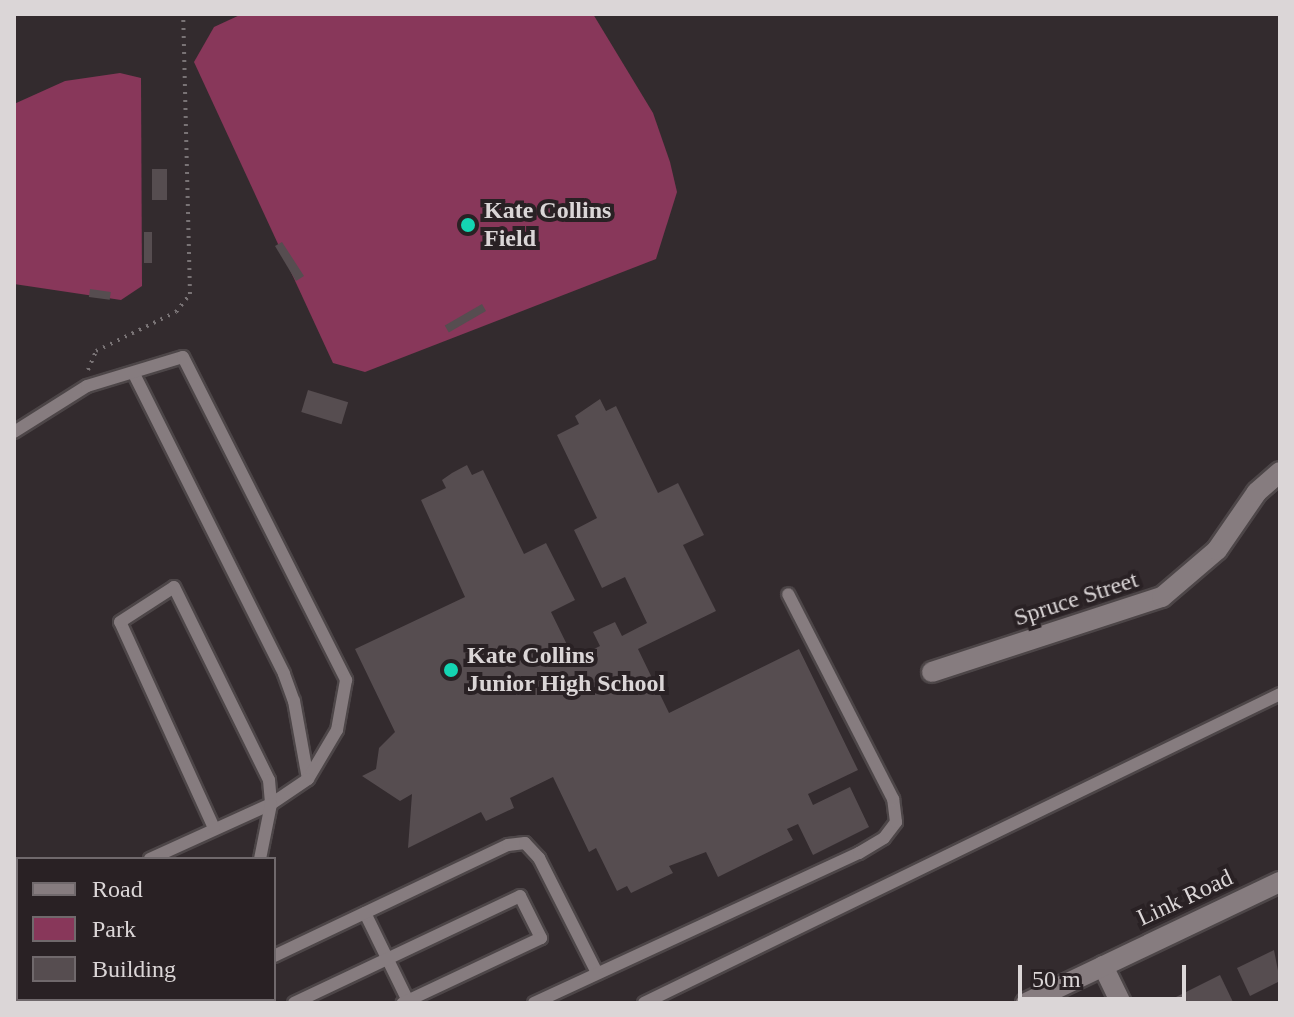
<!DOCTYPE html>
<style>
body{margin:0}
#map{position:relative;width:1294px;height:1017px;overflow:hidden;background:#332b2e;font-family:Georgia,serif}
div>[style]{position:absolute}
.green>*{inset:0;background:#88375a}
.building>*{inset:0;background:#564d50;transform-origin:0 0}
.path>*{height:4px;margin-top:-2px;transform-origin:0;background:repeating-linear-gradient(90deg,#797375 0 2px,transparent 0 8px)}
.roads{filter:drop-shadow(2px 0 #4d4648) drop-shadow(-2px 0 #4d4648) drop-shadow(0 2px #4d4648) drop-shadow(0 -2px #4d4648)}
.service>*{height:12px;margin:-6px;padding:0 6px;transform-origin:6px;border-radius:6px;background:#867c7f}
.minor>*{height:20px;margin:-10px;padding:0 10px;transform-origin:10px;border-radius:10px;background:#867c7f}
.secondary>*{height:20px;margin:-10px;padding:0 10px;transform-origin:10px;border-radius:10px;background:#867c7f}
.dots>*{width:22px;height:22px;translate:-50% -50%;box-sizing:border-box;border:4px solid #292124;border-radius:50%}
span{translate:-50% -50%;white-space:nowrap;text-align:center;line-height:1.15;-webkit-text-stroke:8px #292124;paint-order:stroke}
.poi-label{font-size:24px;color:#dbd6d7;font-weight:700}
.left{translate:0 -50%;text-align:left}
.street-label{font-size:24px;color:#dbd6d7}
.frame{position:absolute;inset:0;border:16px solid #dbd6d7;pointer-events:none}
.legend{position:absolute;left:16px;top:857px;width:260px;height:144px;box-sizing:border-box;background:#292124;border:2px solid #70696c;margin:0;padding:10px 14px;list-style:none;font-size:24px;color:#dbd6d7}
.legend li{display:flex;align-items:center;gap:16px;height:40px}
.legend b{width:40px;border:2px solid #70696c}
.scale{position:absolute;left:1018px;top:965px;width:168px;height:36px;box-sizing:border-box;border:4px solid #dbd6d7;border-top:0;padding-left:10px;font-size:24px;line-height:28px;white-space:nowrap;color:#dbd6d7;-webkit-text-stroke:6px #292124;paint-order:stroke}
</style>
<div id="map">
<div class="green">
<i style="clip-path:polygon(242px 14px,593px 14px,653px 113px,670px 162px,677px 192px,656px 259px,365px 372px,333px 363px,194px 62px,214px 27px)"></i>
<i style="clip-path:polygon(120px 73px,141px 78px,142px 286px,121px 300px,14px 284px,14px 104px,65px 81px)"></i>
</div>
<div class="building">
<i style="left:167px;top:169px;width:31px;height:15px;rotate:90deg"></i>
<i style="left:144px;top:232px;width:8px;height:31px"></i>
<i style="clip-path:polygon(282px 242px,304px 276px,296px 281px,275px 246px)"></i>
<i style="left:90px;top:289px;width:21px;height:8px;rotate:8deg"></i>
<i style="left:482px;top:304px;width:8px;height:43px;rotate:60deg"></i>
<i style="left:308px;top:390px;width:42px;height:23px;rotate:17deg"></i>
<i style="clip-path:polygon(600px 399px,606px 411px,616px 406px,658px 493px,678px 483px,704px 535px,683px 545px,716px 611px,638px 649px,669px 713px,799px 649px,858px 770px,808px 794px,813px 805px,850px 787px,869px 827px,813px 855px,798px 824px,787px 829px,793px 840px,718px 877px,706px 852px,669px 866px,673px 873px,631px 893px,627px 886px,617px 891px,596px 848px,589px 852px,553px 777px,510px 798px,514px 808px,486px 821px,481px 812px,408px 848px,412px 794px,400px 801px,362px 776px,376px 769px,379px 748px,395px 732px,355px 649px,465px 597px,421px 500px,446px 488px,442px 480px,452px 473px,467px 465px,472px 475px,483px 470px,524px 554px,546px 543px,575px 600px,551px 612px,574px 659px,600px 646px,593px 632px,615px 622px,622px 636px,647px 623px,625px 577px,602px 588px,574px 530px,597px 518px,557px 435px,579px 424px,575px 416px)"></i>
<i style="clip-path:polygon(1274px 950px,1280px 981px,1250px 996px,1237px 968px)"></i>
<i style="clip-path:polygon(1220px 975px,1233px 1002px,1174px 1003px,1172px 999px)"></i>
</div>
<div class="path">
<i style="left:88px;top:370px;width:21px;rotate:-67deg"></i>
<i style="left:96px;top:351px;width:89px;rotate:-26deg"></i>
<i style="left:176px;top:312px;width:23px;rotate:-52deg"></i>
<i style="left:190px;top:294px;width:280px;rotate:-91.4deg"></i>
</div>
<div class="roads">
<div class="service">
<i style="left:134px;top:374px;width:335px;rotate:63.4deg"></i>
<i style="left:284px;top:674px;width:29px;rotate:70deg"></i>
<i style="left:294px;top:701px;width:79px;rotate:79.8deg"></i>
<i style="left:14px;top:432px;width:86px;rotate:-32.2deg"></i>
<i style="left:87px;top:386px;width:100px;rotate:-16.8deg"></i>
<i style="left:183px;top:357px;width:362px;rotate:63.2deg"></i>
<i style="left:346px;top:680px;width:51px;rotate:100.2deg"></i>
<i style="left:337px;top:730px;width:57px;rotate:120.6deg"></i>
<i style="left:308px;top:779px;width:45px;rotate:146deg"></i>
<i style="left:271px;top:804px;width:133px;rotate:155.6deg"></i>
<i style="left:214px;top:828px;width:226px;rotate:-114.5deg"></i>
<i style="left:120px;top:622px;width:64px;rotate:-32.9deg"></i>
<i style="left:174px;top:587px;width:215px;rotate:63.8deg"></i>
<i style="left:269px;top:780px;width:24px;rotate:85deg"></i>
<i style="left:271px;top:804px;width:56px;rotate:101.3deg"></i>
<i style="left:365px;top:913px;width:100px;rotate:63.9deg"></i>
<i style="left:14px;top:925px;width:4px;rotate:-27deg"></i>
<i style="left:274px;top:956px;width:259px;rotate:-25.4deg"></i>
<i style="left:508px;top:845px;width:17px;rotate:-7deg"></i>
<i style="left:525px;top:843px;width:21px;rotate:47deg"></i>
<i style="left:539px;top:858px;width:129px;rotate:63.2deg"></i>
<i style="left:212px;top:1003px;width:5px;rotate:-53deg"></i>
<i style="left:294px;top:1003px;width:250px;rotate:-25.3deg"></i>
<i style="left:520px;top:896px;width:47px;rotate:63.4deg"></i>
<i style="left:541px;top:938px;width:153px;rotate:154.8deg"></i>
<i style="left:534px;top:1003px;width:358px;rotate:-24.8deg"></i>
<i style="left:859px;top:853px;width:29px;rotate:-31deg"></i>
<i style="left:884px;top:838px;width:20px;rotate:-53deg"></i>
<i style="left:896px;top:822px;width:23px;rotate:-97deg"></i>
<i style="left:893px;top:799px;width:230px;rotate:-117.1deg"></i>
<i style="left:644px;top:1003px;width:707px;rotate:-25.91deg"></i>
</div>
<div class="minor">
<i style="left:932px;top:672px;width:242px;rotate:-18.1deg"></i>
<i style="left:1162px;top:597px;width:72px;rotate:-40.5deg"></i>
<i style="left:1217px;top:550px;width:70px;rotate:-55.4deg"></i>
<i style="left:1257px;top:492px;width:30px;rotate:-41deg"></i>
<i style="left:1103px;top:966px;width:41px;rotate:64.1deg"></i>
<i style="left:1026px;top:1003px;width:281px;rotate:-25.5deg"></i>
</div>
<div class="secondary">
<i style="left:14px;top:965px;width:10px;rotate:66deg"></i>
<i style="left:30px;top:999px;width:4px;rotate:63deg"></i>
</div>
</div>
<div class="dots">
<i style="left:468px;top:225px;background:#14d5b3"></i>
<i style="left:451px;top:670px;background:#14d5b3"></i>
</div>
<div class="poi-label">
<span class="left" style="left:484px;top:225px">Kate Collins<br>Field</span>
<span class="left" style="left:467px;top:670px">Kate Collins<br>Junior High School</span>
</div>
<div class="street-label">
<span style="left:1076px;top:599px;rotate:-18deg">Spruce Street</span>
<span style="left:1185px;top:898px;rotate:-25deg">Link Road</span>
</div>
<div class="frame"></div>
<ul class="legend">
<li><b style="height:10px;background:#867c7f"></b>Road</li>
<li><b style="height:22px;background:#88375a"></b>Park</li>
<li><b style="height:22px;background:#564d50"></b>Building</li>
</ul>
<div class="scale">50 m</div>
</div>
